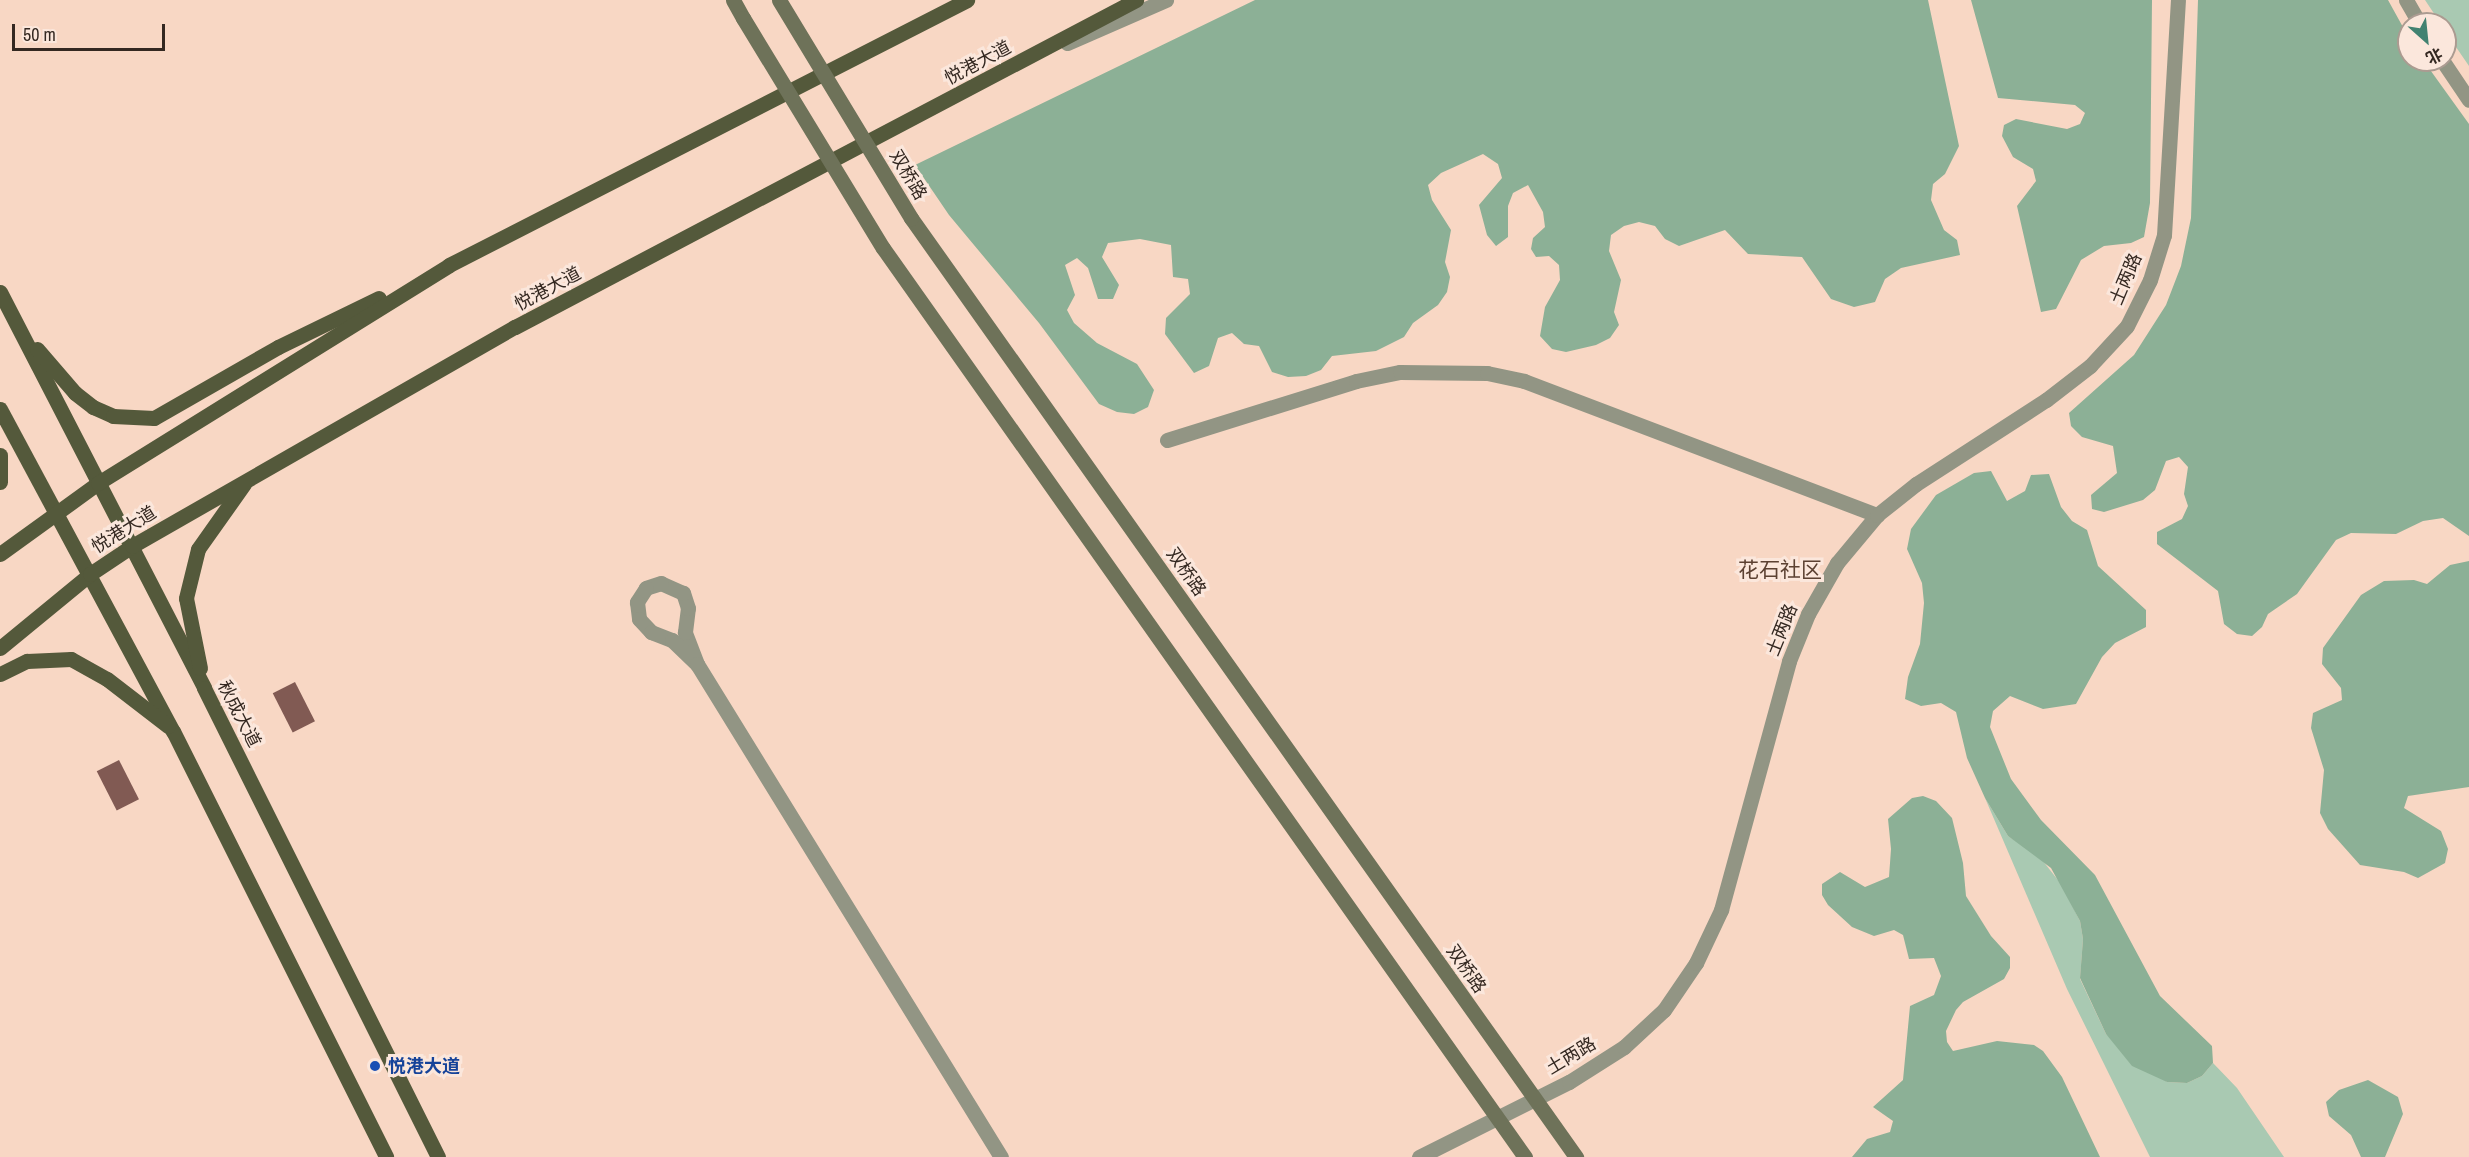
<!DOCTYPE html>
<meta charset="utf-8">
<style>
body{margin:0}
#map{position:relative;width:2469px;height:1157px;overflow:hidden;background:#f8d7c4;font-family:"Archivo Narrow","Noto Sans SC",sans-serif}
div>[style]{position:absolute}
.green>*{inset:0;background:#a9c9b2}
.forest>*{inset:0;background:#8cb096}
.building>*{inset:0;background:#815a53;transform-origin:0 0}
.minor>*{height:15px;margin:-7.5px;padding:0 7.5px;transform-origin:7.5px;border-radius:7.5px;background:#929584}
.tertiary>*{height:15px;margin:-7.5px;padding:0 7.5px;transform-origin:7.5px;border-radius:7.5px;background:#929584}
.secondary>*{height:15px;margin:-7.5px;padding:0 7.5px;transform-origin:7.5px;border-radius:7.5px;background:#6e7259}
.primary>*{height:15px;margin:-7.5px;padding:0 7.5px;transform-origin:7.5px;border-radius:7.5px;background:#54593b}
.secondary-bridge>*{height:15px;margin:-7.5px;padding:0 7.5px;transform-origin:7.5px;border-radius:7.5px;background:#6e7259}
.dots>*{width:16px;height:16px;translate:-50% -50%;box-sizing:border-box;border:3px solid #fbe7dc;border-radius:50%}
span{translate:-50% -50%;white-space:nowrap;text-align:center;line-height:1.15;-webkit-text-stroke:6px #fbe7dc;paint-order:stroke}
.street-label{font-size:18px;color:#342821}
.transit-label{font-size:18px;color:#164399;font-weight:700}
.left{translate:0 -50%;text-align:left}
.quarter-label{font-size:21px;color:#5c4132}
.north{position:absolute;left:2397px;top:12px;width:60px;height:60px;box-sizing:border-box;background:#fbe7dc;border:2px solid #ab9b91;border-radius:50%;rotate:153deg;font-size:16px;font-weight:700;line-height:24px;text-align:center;color:#342821}
.north::after{content:'';display:block;margin:auto;width:21px;height:27px;background:#418271;clip-path:polygon(50% 0,100% 100%,50% 72%,0 100%)}
.scale{position:absolute;left:12px;top:24px;width:153px;height:27px;box-sizing:border-box;border:3px solid #342821;border-top:0;padding-left:8px;font-size:18px;line-height:21px;white-space:nowrap;color:#342821;-webkit-text-stroke:4px #fbe7dc;paint-order:stroke}
</style>
<div id="map">
<div class="green">
<i style="clip-path:polygon(2425px 0,2469px 0,2469px 66px,2445px 31px,2445px 24px,2441px 24px)"></i>
<i style="clip-path:polygon(1985px 798px,2008px 836px,2039px 856px,2061px 884px,2080px 921px,2083px 939px,2080px 979px,2106px 1034px,2167px 1082px,2187px 1083px,2202px 1076px,2213px 1063px,2237px 1088px,2284px 1157px,2150px 1157px,2067px 989px)"></i>
</div>
<div class="forest">
<i style="clip-path:polygon(1255px 0,1928px 0,1959px 146px,1945px 174px,1933px 184px,1931px 200px,1944px 230px,1957px 240px,1960px 255px,1901px 268px,1885px 279px,1875px 302px,1854px 307px,1831px 299px,1802px 257px,1748px 254px,1725px 230px,1679px 246px,1665px 239px,1655px 226px,1639px 222px,1624px 226px,1611px 235px,1609px 251px,1621px 280px,1614px 312px,1619px 325px,1610px 338px,1596px 345px,1566px 352px,1552px 349px,1540px 336px,1545px 307px,1560px 280px,1559px 265px,1549px 256px,1536px 257px,1531px 249px,1533px 238px,1545px 227px,1543px 212px,1528px 185px,1513px 193px,1508px 206px,1508px 237px,1496px 246px,1487px 235px,1479px 205px,1502px 178px,1498px 164px,1483px 154px,1441px 173px,1428px 185px,1432px 200px,1451px 230px,1445px 262px,1450px 277px,1447px 292px,1438px 305px,1413px 323px,1404px 337px,1376px 351px,1332px 356px,1321px 370px,1306px 376px,1288px 377px,1272px 372px,1259px 346px,1244px 344px,1232px 333px,1218px 338px,1209px 366px,1194px 373px,1165px 334px,1166px 318px,1190px 294px,1188px 279px,1173px 277px,1171px 245px,1140px 239px,1108px 243px,1102px 257px,1119px 285px,1113px 299px,1098px 299px,1088px 268px,1077px 258px,1065px 265px,1075px 295px,1067px 310px,1074px 323px,1097px 343px,1137px 364px,1154px 390px,1148px 407px,1134px 414px,1117px 412px,1099px 404px,1039px 323px,949px 215px,915px 165px)"></i>
<i style="clip-path:polygon(1971px 0,2152px 0,2150px 203px,2144px 237px,2131px 243px,2104px 246px,2081px 260px,2056px 309px,2041px 312px,2017px 206px,2036px 181px,2033px 169px,2013px 157px,2002px 136px,2004px 125px,2016px 119px,2067px 129px,2080px 124px,2085px 113px,2075px 105px,1998px 98px)"></i>
<i style="clip-path:polygon(2198px 0,2388px 0,2409px 38px,2409px 60px,2423px 60px,2469px 124px,2469px 536px,2443px 518px,2423px 521px,2396px 534px,2351px 533px,2336px 540px,2297px 594px,2268px 614px,2262px 627px,2252px 636px,2237px 634px,2224px 624px,2218px 591px,2157px 544px,2157px 532px,2182px 519px,2188px 506px,2184px 494px,2188px 467px,2179px 457px,2166px 461px,2155px 490px,2143px 500px,2104px 512px,2092px 509px,2091px 495px,2117px 473px,2113px 446px,2082px 437px,2071px 426px,2069px 413px,2134px 355px,2166px 305px,2181px 266px,2191px 218px)"></i>
<i style="clip-path:polygon(1991px 471px,2007px 501px,2025px 491px,2031px 475px,2049px 474px,2061px 507px,2072px 521px,2087px 530px,2098px 566px,2146px 610px,2146px 627px,2115px 643px,2102px 657px,2076px 704px,2043px 709px,2010px 696px,1993px 711px,1990px 727px,2011px 779px,2041px 820px,2095px 875px,2160px 996px,2212px 1046px,2213px 1063px,2202px 1076px,2187px 1083px,2167px 1082px,2132px 1066px,2106px 1034px,2080px 978px,2083px 939px,2080px 921px,2051px 868px,2008px 836px,1985px 798px,1967px 758px,1956px 712px,1941px 703px,1921px 706px,1905px 699px,1908px 677px,1920px 644px,1924px 603px,1922px 583px,1907px 549px,1911px 529px,1936px 495px,1974px 473px)"></i>
<i style="clip-path:polygon(2469px 561px,2469px 787px,2408px 796px,2404px 808px,2441px 831px,2448px 849px,2445px 863px,2418px 878px,2404px 872px,2360px 865px,2328px 829px,2320px 813px,2324px 770px,2311px 728px,2313px 713px,2342px 700px,2341px 688px,2322px 664px,2323px 648px,2361px 595px,2384px 581px,2414px 580px,2427px 584px,2450px 565px)"></i>
<i style="clip-path:polygon(1923px 796px,1936px 801px,1952px 818px,1963px 863px,1966px 896px,1991px 936px,2010px 957px,2010px 968px,2004px 979px,1963px 1002px,1956px 1010px,1946px 1031px,1947px 1042px,1953px 1051px,1997px 1041px,2034px 1045px,2043px 1051px,2062px 1077px,2100px 1157px,1852px 1157px,1867px 1139px,1890px 1132px,1893px 1121px,1873px 1107px,1903px 1080px,1910px 1006px,1934px 995px,1941px 976px,1934px 958px,1909px 959px,1903px 935px,1894px 930px,1874px 936px,1852px 927px,1828px 905px,1822px 895px,1822px 884px,1840px 872px,1865px 887px,1889px 877px,1891px 849px,1888px 819px,1912px 798px)"></i>
<i style="clip-path:polygon(2368px 1080px,2398px 1097px,2403px 1114px,2385px 1157px,2361px 1157px,2351px 1135px,2329px 1116px,2326px 1102px,2339px 1090px)"></i>
</div>
<div class="building">
<i style="left:295px;top:682px;width:44px;height:25px;rotate:63deg"></i>
<i style="left:119px;top:760px;width:44px;height:25px;rotate:63deg"></i>
</div>
<div class="minor">
<i style="left:1167px;top:440px;width:198px;rotate:-17.3deg"></i>
<i style="left:1356px;top:381px;width:45px;rotate:-11.6deg"></i>
<i style="left:1400px;top:372px;width:87px;rotate:0.7deg"></i>
<i style="left:1487px;top:373px;width:38px;rotate:12deg"></i>
<i style="left:1524px;top:381px;width:378px;rotate:20.8deg"></i>
</div>
<div class="tertiary">
<i style="left:2406px;top:0;width:28px;rotate:60deg"></i>
<i style="left:1067px;top:43px;width:108px;rotate:-23.5deg"></i>
<i style="left:2442px;top:60px;width:48px;rotate:56deg"></i>
<i style="left:697px;top:664px;width:34px;rotate:-111deg"></i>
<i style="left:685px;top:632px;width:24px;rotate:-83deg"></i>
<i style="left:688px;top:608px;width:16px;rotate:-108deg"></i>
<i style="left:683px;top:593px;width:24px;rotate:-156deg"></i>
<i style="left:661px;top:583px;width:16px;rotate:162deg"></i>
<i style="left:646px;top:588px;width:17px;rotate:123deg"></i>
<i style="left:637px;top:602px;width:17px;rotate:83deg"></i>
<i style="left:639px;top:619px;width:18px;rotate:47deg"></i>
<i style="left:651px;top:632px;width:22px;rotate:21deg"></i>
<i style="left:672px;top:640px;width:35px;rotate:44deg"></i>
<i style="left:697px;top:664px;width:579px;rotate:58.34deg"></i>
<i style="left:1419px;top:1157px;width:168px;rotate:-26.6deg"></i>
<i style="left:1569px;top:1082px;width:65px;rotate:-32.5deg"></i>
<i style="left:1624px;top:1047px;width:54px;rotate:-42.8deg"></i>
<i style="left:1664px;top:1010px;width:57px;rotate:-55.8deg"></i>
<i style="left:1696px;top:963px;width:59px;rotate:-64.7deg"></i>
<i style="left:1721px;top:910px;width:258px;rotate:-74.7deg"></i>
<i style="left:1789px;top:661px;width:51px;rotate:-68deg"></i>
<i style="left:1808px;top:614px;width:59px;rotate:-60.4deg"></i>
<i style="left:1837px;top:563px;width:62px;rotate:-50.2deg"></i>
<i style="left:1877px;top:515px;width:50px;rotate:-38.5deg"></i>
<i style="left:1916px;top:484px;width:155px;rotate:-32.9deg"></i>
<i style="left:2046px;top:400px;width:56px;rotate:-37.7deg"></i>
<i style="left:2090px;top:366px;width:54px;rotate:-47.2deg"></i>
<i style="left:2127px;top:326px;width:51px;rotate:-63.4deg"></i>
<i style="left:2150px;top:280px;width:47px;rotate:-72.7deg"></i>
<i style="left:2164px;top:235px;width:235px;rotate:-86.6deg"></i>
</div>
<div class="secondary">
<i style="left:733px;top:0;width:21px;rotate:61deg"></i>
<i style="left:911px;top:218px;width:1151px;rotate:54.69deg"></i>
<i style="left:883px;top:248px;width:1113px;rotate:54.77deg"></i>
</div>
<div class="primary">
<i style="left:0;top:292px;width:445px;rotate:62.7deg"></i>
<i style="left:204px;top:688px;width:524px;rotate:63.48deg"></i>
<i style="left:37px;top:349px;width:58px;rotate:49.2deg"></i>
<i style="left:75px;top:393px;width:23px;rotate:38deg"></i>
<i style="left:93px;top:407px;width:22px;rotate:24deg"></i>
<i style="left:113px;top:416px;width:41px;rotate:2.8deg"></i>
<i style="left:154px;top:418px;width:143px;rotate:-29.8deg"></i>
<i style="left:278px;top:347px;width:112px;rotate:-25.9deg"></i>
<i style="left:0;top:409px;width:366px;rotate:61.8deg"></i>
<i style="left:173px;top:731px;width:476px;rotate:63.4deg"></i>
<i style="left:0;top:455px;width:27px;rotate:90deg"></i>
<i style="left:0;top:554px;width:121px;rotate:-35.9deg"></i>
<i style="left:98px;top:483px;width:413px;rotate:-31.8deg"></i>
<i style="left:449px;top:265px;width:582px;rotate:-27.09deg"></i>
<i style="left:0;top:648px;width:117px;rotate:-39.4deg"></i>
<i style="left:90px;top:574px;width:50px;rotate:-33.7deg"></i>
<i style="left:132px;top:546px;width:441px;rotate:-29.8deg"></i>
<i style="left:515px;top:327px;width:702px;rotate:-27.77deg"></i>
<i style="left:200px;top:668px;width:71px;rotate:-101.3deg"></i>
<i style="left:186px;top:598px;width:50px;rotate:-76.2deg"></i>
<i style="left:198px;top:549px;width:80px;rotate:-54.7deg"></i>
<i style="left:0;top:674px;width:30px;rotate:-26deg"></i>
<i style="left:27px;top:661px;width:44px;rotate:-2.6deg"></i>
<i style="left:71px;top:659px;width:41px;rotate:29.1deg"></i>
<i style="left:107px;top:679px;width:77px;rotate:37.6deg"></i>
</div>
<div class="secondary-bridge">
<i style="left:779px;top:0;width:255px;rotate:58.8deg"></i>
<i style="left:743px;top:18px;width:269px;rotate:58.7deg"></i>
</div>
<div class="dots">
<i style="left:375px;top:1066px;background:#1a4fb4"></i>
</div>
<div class="street-label">
<span style="left:978px;top:63px;rotate:-28deg">悦港大道</span>
<span style="left:908px;top:175px;rotate:59deg">双桥路</span>
<span style="left:2126px;top:279px;rotate:-67deg">土两路</span>
<span style="left:548px;top:289px;rotate:-28deg">悦港大道</span>
<span style="left:124px;top:530px;rotate:-32deg">悦港大道</span>
<span style="left:1186px;top:572px;rotate:55deg">双桥路</span>
<span style="left:1782px;top:630px;rotate:-68deg">土两路</span>
<span style="left:239px;top:714px;rotate:63deg">秋成大道</span>
<span style="left:1466px;top:969px;rotate:55deg">双桥路</span>
<span style="left:1571px;top:1056px;rotate:-31deg">土两路</span>
</div>
<div class="transit-label">
<span class="left" style="left:388px;top:1066px">悦港大道</span>
</div>
<div class="quarter-label">
<span style="left:1780px;top:570px">花石社区</span>
</div>
<div class="north">北</div>
<div class="scale">50 m</div>
</div>
